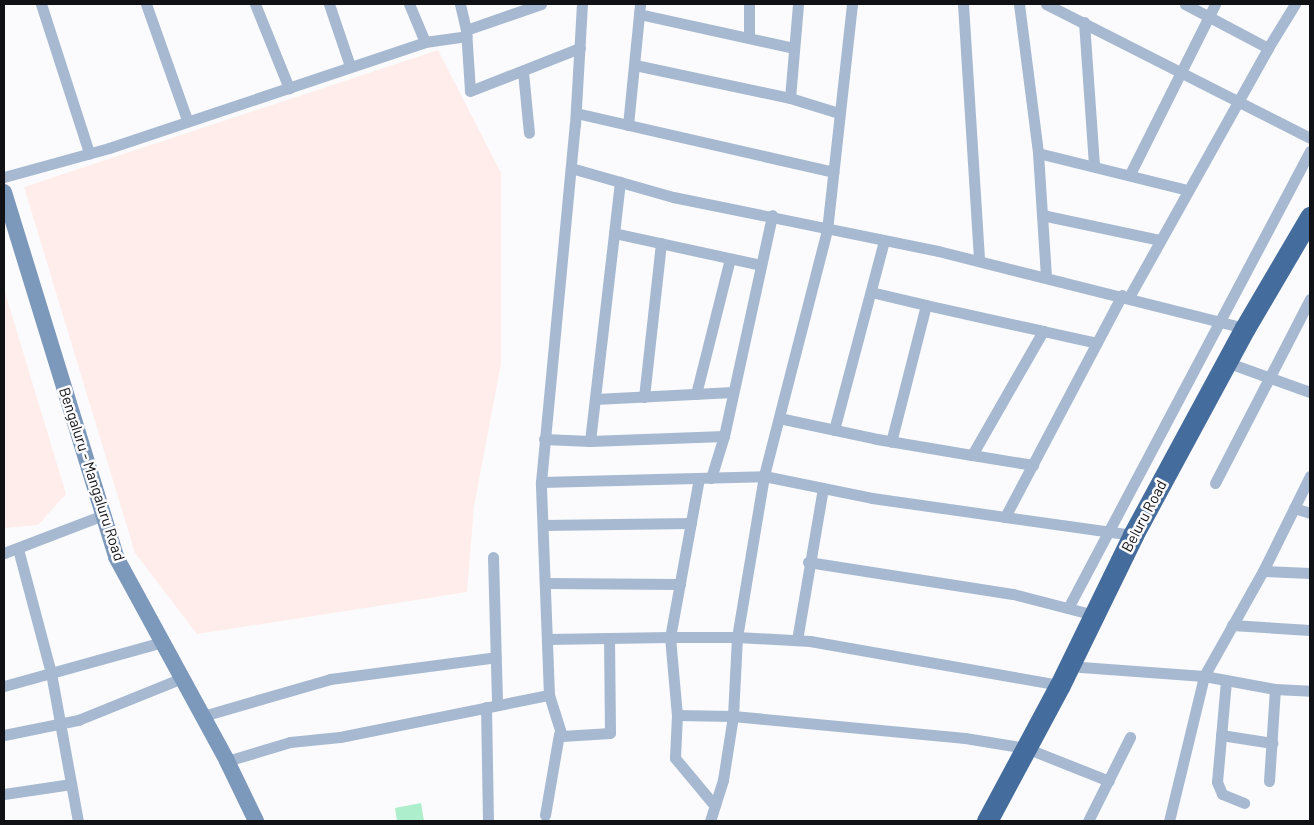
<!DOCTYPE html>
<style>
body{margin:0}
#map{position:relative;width:1314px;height:825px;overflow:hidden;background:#fbfbfd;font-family:Barlow,sans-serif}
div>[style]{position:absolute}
.industrial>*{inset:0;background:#feedea}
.green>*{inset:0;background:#adeecc}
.street>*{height:11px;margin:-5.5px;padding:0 5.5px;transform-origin:5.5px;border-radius:5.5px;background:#a6b9d1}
.secondary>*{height:16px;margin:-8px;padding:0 8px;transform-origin:8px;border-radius:8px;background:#7c98bb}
.highway>*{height:21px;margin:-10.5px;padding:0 10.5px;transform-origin:10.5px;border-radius:10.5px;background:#446c9c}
span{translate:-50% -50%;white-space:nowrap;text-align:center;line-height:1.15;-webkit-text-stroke:5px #fbfbfd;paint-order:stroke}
.street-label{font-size:15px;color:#101114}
.frame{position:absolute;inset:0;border:5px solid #101114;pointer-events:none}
</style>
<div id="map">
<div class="industrial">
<i style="clip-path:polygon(438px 50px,501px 173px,501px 364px,474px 506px,467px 592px,197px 634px,135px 553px,24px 187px)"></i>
<i style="clip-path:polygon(4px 289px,66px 494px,38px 525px,4px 528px)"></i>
</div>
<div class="green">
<i style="clip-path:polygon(421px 803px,424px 821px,397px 821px,395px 808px)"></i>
</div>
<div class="street">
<i style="left:41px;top:4px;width:157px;rotate:72.1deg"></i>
<i style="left:146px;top:4px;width:123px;rotate:70.5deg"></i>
<i style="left:255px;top:4px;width:91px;rotate:68deg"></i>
<i style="left:329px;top:4px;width:65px;rotate:71.3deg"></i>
<i style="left:460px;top:4px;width:27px;rotate:77deg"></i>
<i style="left:541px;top:4px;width:79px;rotate:160.9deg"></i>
<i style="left:466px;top:30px;width:61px;rotate:86.2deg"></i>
<i style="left:470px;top:91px;width:118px;rotate:-21.4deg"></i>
<i style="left:852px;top:4px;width:227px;rotate:96.3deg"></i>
<i style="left:827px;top:230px;width:254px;rotate:104.4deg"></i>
<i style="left:764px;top:476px;width:163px;rotate:99.5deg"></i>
<i style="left:737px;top:637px;width:73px;rotate:3.1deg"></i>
<i style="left:810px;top:641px;width:254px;rotate:10deg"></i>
<i style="left:963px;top:4px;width:257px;rotate:86.4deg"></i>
<i style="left:1019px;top:4px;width:150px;rotate:82.7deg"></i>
<i style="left:1038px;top:153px;width:124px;rotate:86.3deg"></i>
<i style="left:1046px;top:4px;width:296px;rotate:26.9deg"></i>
<i style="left:639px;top:14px;width:158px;rotate:12.4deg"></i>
<i style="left:1084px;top:22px;width:143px;rotate:86deg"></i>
<i style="left:749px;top:37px;width:33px;rotate:-90deg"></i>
<i style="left:425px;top:42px;width:42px;rotate:-8.1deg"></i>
<i style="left:1268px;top:48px;width:52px;rotate:-58.5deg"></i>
<i style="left:635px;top:65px;width:158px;rotate:12deg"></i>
<i style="left:790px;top:98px;width:51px;rotate:17deg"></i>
<i style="left:523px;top:72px;width:61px;rotate:84.4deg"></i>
<i style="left:790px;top:98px;width:94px;rotate:-85.1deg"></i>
<i style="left:576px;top:113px;width:264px;rotate:12.9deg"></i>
<i style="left:628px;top:125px;width:122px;rotate:-84.3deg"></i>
<i style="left:1038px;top:153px;width:154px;rotate:13.9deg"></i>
<i style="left:571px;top:168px;width:106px;rotate:15.9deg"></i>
<i style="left:673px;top:197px;width:270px;rotate:11.5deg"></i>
<i style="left:938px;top:251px;width:317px;rotate:14.1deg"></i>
<i style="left:1130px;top:174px;width:190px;rotate:-63.4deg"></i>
<i style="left:4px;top:177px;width:109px;rotate:-15.4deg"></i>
<i style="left:109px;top:148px;width:333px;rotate:-18.5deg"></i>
<i style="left:425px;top:42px;width:41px;rotate:-112.8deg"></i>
<i style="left:1042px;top:215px;width:121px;rotate:12deg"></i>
<i style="left:614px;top:233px;width:150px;rotate:12.3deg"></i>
<i style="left:871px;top:292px;width:57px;rotate:13.3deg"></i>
<i style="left:926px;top:305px;width:141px;rotate:104.3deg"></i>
<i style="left:1122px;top:295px;width:251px;rotate:117.8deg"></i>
<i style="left:1005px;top:517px;width:129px;rotate:8deg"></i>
<i style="left:1129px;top:297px;width:285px;rotate:-60.8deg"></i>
<i style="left:1268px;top:48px;width:94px;rotate:-152.1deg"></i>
<i style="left:926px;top:305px;width:120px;rotate:12.5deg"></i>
<i style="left:1226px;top:362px;width:89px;rotate:19.7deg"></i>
<i style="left:696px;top:394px;width:139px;rotate:-75.9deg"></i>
<i style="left:644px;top:397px;width:155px;rotate:-83.7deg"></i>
<i style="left:595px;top:399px;width:138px;rotate:-2.9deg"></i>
<i style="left:779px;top:418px;width:100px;rotate:12.1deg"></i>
<i style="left:877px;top:439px;width:96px;rotate:9.6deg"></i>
<i style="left:972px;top:455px;width:143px;rotate:-60.2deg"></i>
<i style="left:1043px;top:331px;width:55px;rotate:12.5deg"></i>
<i style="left:834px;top:430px;width:196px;rotate:-75.2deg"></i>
<i style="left:544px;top:439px;width:46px;rotate:2.5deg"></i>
<i style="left:590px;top:441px;width:134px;rotate:-2.1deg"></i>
<i style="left:590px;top:441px;width:261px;rotate:-83.4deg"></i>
<i style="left:972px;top:455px;width:62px;rotate:9.3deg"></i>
<i style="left:699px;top:478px;width:162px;rotate:100.3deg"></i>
<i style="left:670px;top:637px;width:67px"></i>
<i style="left:737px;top:637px;width:79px;rotate:92.9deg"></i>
<i style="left:733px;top:716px;width:65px;rotate:98.9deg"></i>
<i style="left:723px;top:780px;width:43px;rotate:107.6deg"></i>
<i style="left:711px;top:478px;width:44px;rotate:-72.8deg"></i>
<i style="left:724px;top:436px;width:226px;rotate:-77.7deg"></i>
<i style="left:541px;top:482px;width:223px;rotate:-1.5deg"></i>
<i style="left:764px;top:476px;width:110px;rotate:11.5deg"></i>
<i style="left:872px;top:498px;width:134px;rotate:8.1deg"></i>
<i style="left:1215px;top:483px;width:207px;rotate:-62.7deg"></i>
<i style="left:1294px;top:508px;width:17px;rotate:17deg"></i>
<i style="left:543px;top:525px;width:148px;rotate:-0.8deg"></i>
<i style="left:18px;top:549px;width:128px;rotate:75.1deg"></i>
<i style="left:51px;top:673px;width:150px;rotate:79.7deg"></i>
<i style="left:4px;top:553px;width:106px;rotate:-21deg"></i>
<i style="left:493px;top:557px;width:147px;rotate:88.4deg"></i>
<i style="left:808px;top:562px;width:207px;rotate:8.9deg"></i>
<i style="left:1013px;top:594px;width:84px;rotate:14.5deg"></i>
<i style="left:1263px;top:571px;width:47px;rotate:2.4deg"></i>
<i style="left:545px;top:583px;width:135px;rotate:0.4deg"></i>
<i style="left:1068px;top:608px;width:517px;rotate:-62.1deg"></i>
<i style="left:1232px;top:625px;width:78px;rotate:3.7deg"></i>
<i style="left:548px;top:639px;width:122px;rotate:-0.9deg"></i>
<i style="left:670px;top:637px;width:78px;rotate:84.9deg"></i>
<i style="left:677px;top:715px;width:43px;rotate:92.7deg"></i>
<i style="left:675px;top:758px;width:62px;rotate:50.2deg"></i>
<i style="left:797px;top:640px;width:154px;rotate:-80.3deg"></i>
<i style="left:1071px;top:662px;width:11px;rotate:27deg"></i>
<i style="left:1081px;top:667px;width:123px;rotate:4.2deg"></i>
<i style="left:1204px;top:676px;width:72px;rotate:10.4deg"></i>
<i style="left:1275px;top:689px;width:35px;rotate:3deg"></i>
<i style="left:1226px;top:681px;width:101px;rotate:95.1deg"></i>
<i style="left:1217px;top:782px;width:13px;rotate:67deg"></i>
<i style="left:1222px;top:794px;width:24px;rotate:22deg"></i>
<i style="left:4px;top:686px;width:165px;rotate:-15.5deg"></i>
<i style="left:549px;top:695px;width:43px;rotate:72.4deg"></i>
<i style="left:562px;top:736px;width:48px;rotate:-3.6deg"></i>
<i style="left:610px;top:733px;width:95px;rotate:-90.6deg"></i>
<i style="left:486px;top:707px;width:114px;rotate:89deg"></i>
<i style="left:677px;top:715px;width:56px;rotate:1deg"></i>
<i style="left:733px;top:716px;width:233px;rotate:5.4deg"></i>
<i style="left:965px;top:738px;width:62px;rotate:9.3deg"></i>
<i style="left:1026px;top:748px;width:89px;rotate:21.7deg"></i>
<i style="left:203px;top:716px;width:132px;rotate:-16.2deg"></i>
<i style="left:330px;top:679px;width:167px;rotate:-7.5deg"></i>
<i style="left:4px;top:735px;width:76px;rotate:-11.5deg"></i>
<i style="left:78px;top:720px;width:112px;rotate:-22deg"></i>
<i style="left:1221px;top:735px;width:52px;rotate:8.9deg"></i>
<i style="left:227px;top:761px;width:66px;rotate:-16.8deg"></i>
<i style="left:290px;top:742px;width:50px;rotate:-5.7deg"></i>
<i style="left:340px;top:737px;width:213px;rotate:-11.4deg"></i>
<i style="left:549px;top:695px;width:213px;rotate:-92.2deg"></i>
<i style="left:541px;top:482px;width:359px;rotate:-84.6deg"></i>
<i style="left:575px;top:125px;width:121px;rotate:-86.7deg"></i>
<i style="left:1269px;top:781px;width:92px;rotate:-86.3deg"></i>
<i style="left:4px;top:794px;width:68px;rotate:-8.5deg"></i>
<i style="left:545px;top:815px;width:82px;rotate:-80.2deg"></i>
<i style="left:1088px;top:821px;width:94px;rotate:-63.4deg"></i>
<i style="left:1169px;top:821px;width:149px;rotate:-76.4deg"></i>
<i style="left:1204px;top:676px;width:120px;rotate:-60.7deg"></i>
<i style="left:1263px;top:571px;width:106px;rotate:-63.7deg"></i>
</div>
<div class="secondary">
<i style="left:4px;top:192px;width:382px;rotate:72.9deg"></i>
<i style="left:116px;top:557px;width:232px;rotate:61.4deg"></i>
<i style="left:227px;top:761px;width:67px;rotate:64.2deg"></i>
</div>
<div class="highway">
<i style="left:987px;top:821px;width:154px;rotate:-61.8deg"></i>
<i style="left:1060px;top:685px;width:167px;rotate:-64deg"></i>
<i style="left:1133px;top:535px;width:235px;rotate:-61.6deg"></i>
<i style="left:1245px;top:328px;width:129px;rotate:-59.6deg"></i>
</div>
<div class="street-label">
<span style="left:92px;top:474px;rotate:72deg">Bengaluru - Mangaluru Road</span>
<span style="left:1144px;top:516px;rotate:-62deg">Beluru Road</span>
</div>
<div class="frame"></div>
</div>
